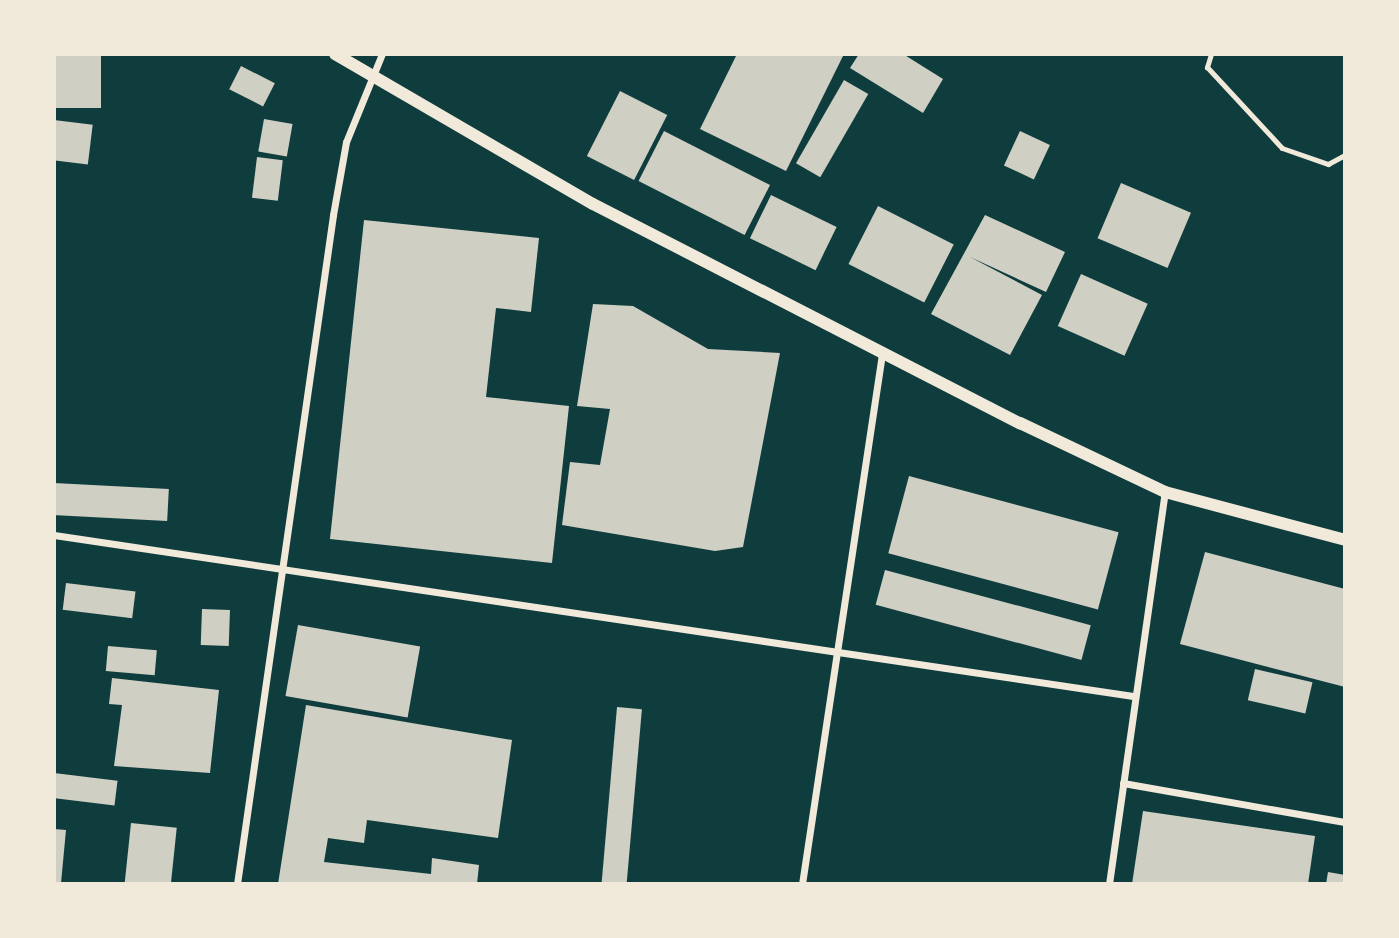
<!DOCTYPE html>
<style>
body{margin:0}
#map{position:relative;width:1399px;height:938px;overflow:hidden;background:#0f3d3e;font-family:"Crimson Pro",serif}
div>[style]{position:absolute}
.building>*{inset:0;background:#cfcfc3;transform-origin:0 0}
.service>*{height:5px;margin:-2.5px;padding:0 2.5px;transform-origin:2.5px;border-radius:2.5px;background:#f1e9da}
.minor>*{height:7px;margin:-3.5px;padding:0 3.5px;transform-origin:3.5px;border-radius:3.5px;background:#f1e9da}
.tertiary>*{height:12px;margin:-6px;padding:0 6px;transform-origin:6px;border-radius:6px;background:#f1e9da}
span{translate:-50% -50%;white-space:nowrap;text-align:center;line-height:1.15;-webkit-text-stroke:5px #f1e9da;paint-order:stroke}
.frame{position:absolute;inset:0;border:56px solid #f1e9da;pointer-events:none}
</style>
<div id="map">
<div class="building">
<i style="left:54px;top:54px;width:47px;height:54px"></i>
<i style="clip-path:polygon(737px 54px,844px 54px,786px 171px,700px 129px)"></i>
<i style="clip-path:polygon(859px 54px,903px 54px,943px 79px,923px 113px,850px 68px)"></i>
<i style="left:241px;top:66px;width:38px;height:26px;rotate:27deg"></i>
<i style="left:844px;top:80px;width:28px;height:96px;rotate:30deg"></i>
<i style="left:620px;top:91px;width:53px;height:73px;rotate:27deg"></i>
<i style="left:264px;top:119px;width:29px;height:33px;rotate:10deg"></i>
<i style="left:54px;top:120px;width:39px;height:40px;rotate:7deg"></i>
<i style="left:664px;top:131px;width:119px;height:56px;rotate:27deg"></i>
<i style="left:1020px;top:131px;width:33px;height:38px;rotate:25deg"></i>
<i style="left:257px;top:157px;width:26px;height:41px;rotate:7deg"></i>
<i style="left:1121px;top:183px;width:76px;height:60px;rotate:23deg"></i>
<i style="left:771px;top:195px;width:73px;height:48px;rotate:26deg"></i>
<i style="left:878px;top:206px;width:85px;height:65px;rotate:27deg"></i>
<i style="clip-path:polygon(985px 215px,1065px 252px,1046px 292px,970px 257px,1042px 295px,1010px 355px,931px 314px)"></i>
<i style="clip-path:polygon(364px 220px,539px 238px,531px 312px,496px 308px,486px 397px,569px 406px,552px 563px,330px 539px)"></i>
<i style="left:1081px;top:274px;width:73px;height:57px;rotate:24deg"></i>
<i style="clip-path:polygon(593px 304px,633px 306px,708px 349px,780px 353px,743px 547px,715px 551px,562px 525px,570px 462px,600px 465px,610px 409px,577px 406px)"></i>
<i style="left:909px;top:476px;width:217px;height:80px;rotate:15deg"></i>
<i style="left:54px;top:483px;width:115px;height:32px;rotate:3deg"></i>
<i style="clip-path:polygon(1205px 552px,1345px 589px,1345px 687px,1180px 644px)"></i>
<i style="left:885px;top:570px;width:213px;height:36px;rotate:15deg"></i>
<i style="left:66px;top:583px;width:70px;height:27px;rotate:7deg"></i>
<i style="left:202px;top:609px;width:28px;height:36px;rotate:2deg"></i>
<i style="left:298px;top:625px;width:124px;height:72px;rotate:10deg"></i>
<i style="left:108px;top:646px;width:49px;height:25px;rotate:5deg"></i>
<i style="left:1255px;top:669px;width:59px;height:32px;rotate:13deg"></i>
<i style="clip-path:polygon(112px 678px,219px 690px,210px 773px,114px 766px,122px 705px,109px 704px)"></i>
<i style="clip-path:polygon(306px 705px,512px 740px,498px 838px,367px 820px,364px 843px,328px 838px,324px 862px,431px 874px,432px 858px,479px 865px,477px 884px,278px 884px)"></i>
<i style="left:617px;top:707px;width:25px;height:178px;rotate:5deg"></i>
<i style="left:54px;top:773px;width:64px;height:25px;rotate:7deg"></i>
<i style="clip-path:polygon(1143px 811px,1315px 836px,1308px 884px,1132px 884px)"></i>
<i style="left:131px;top:823px;width:46px;height:61px;rotate:6deg"></i>
<i style="clip-path:polygon(54px 829px,66px 830px,61px 883px,54px 882px)"></i>
<i style="clip-path:polygon(1328px 872px,1345px 875px,1345px 884px,1326px 884px)"></i>
</div>
<div class="service">
<i style="left:1211px;top:54px;width:14px;rotate:107deg"></i>
<i style="left:1207px;top:67px;width:110px;rotate:47.2deg"></i>
<i style="left:1282px;top:148px;width:49px;rotate:19.2deg"></i>
<i style="left:1328px;top:164px;width:19px;rotate:-28deg"></i>
</div>
<div class="minor">
<i style="left:54px;top:535px;width:1091px;rotate:8.49deg"></i>
<i style="left:1123px;top:783px;width:225px;rotate:10deg"></i>
<i style="left:237px;top:884px;width:676px;rotate:-81.83deg"></i>
<i style="left:333px;top:215px;width:74px;rotate:-79.9deg"></i>
<i style="left:346px;top:142px;width:95px;rotate:-67.8deg"></i>
<i style="left:802px;top:884px;width:536px;rotate:-81.42deg"></i>
<i style="left:1109px;top:884px;width:396px;rotate:-81.9deg"></i>
</div>
<div class="tertiary">
<i style="left:335px;top:54px;width:298px;rotate:30.2deg"></i>
<i style="left:593px;top:204px;width:480px;rotate:27.2deg"></i>
<i style="left:1020px;top:423px;width:161px;rotate:25.4deg"></i>
<i style="left:1165px;top:492px;width:186px;rotate:14.9deg"></i>
</div>
<div class="frame"></div>
</div>
